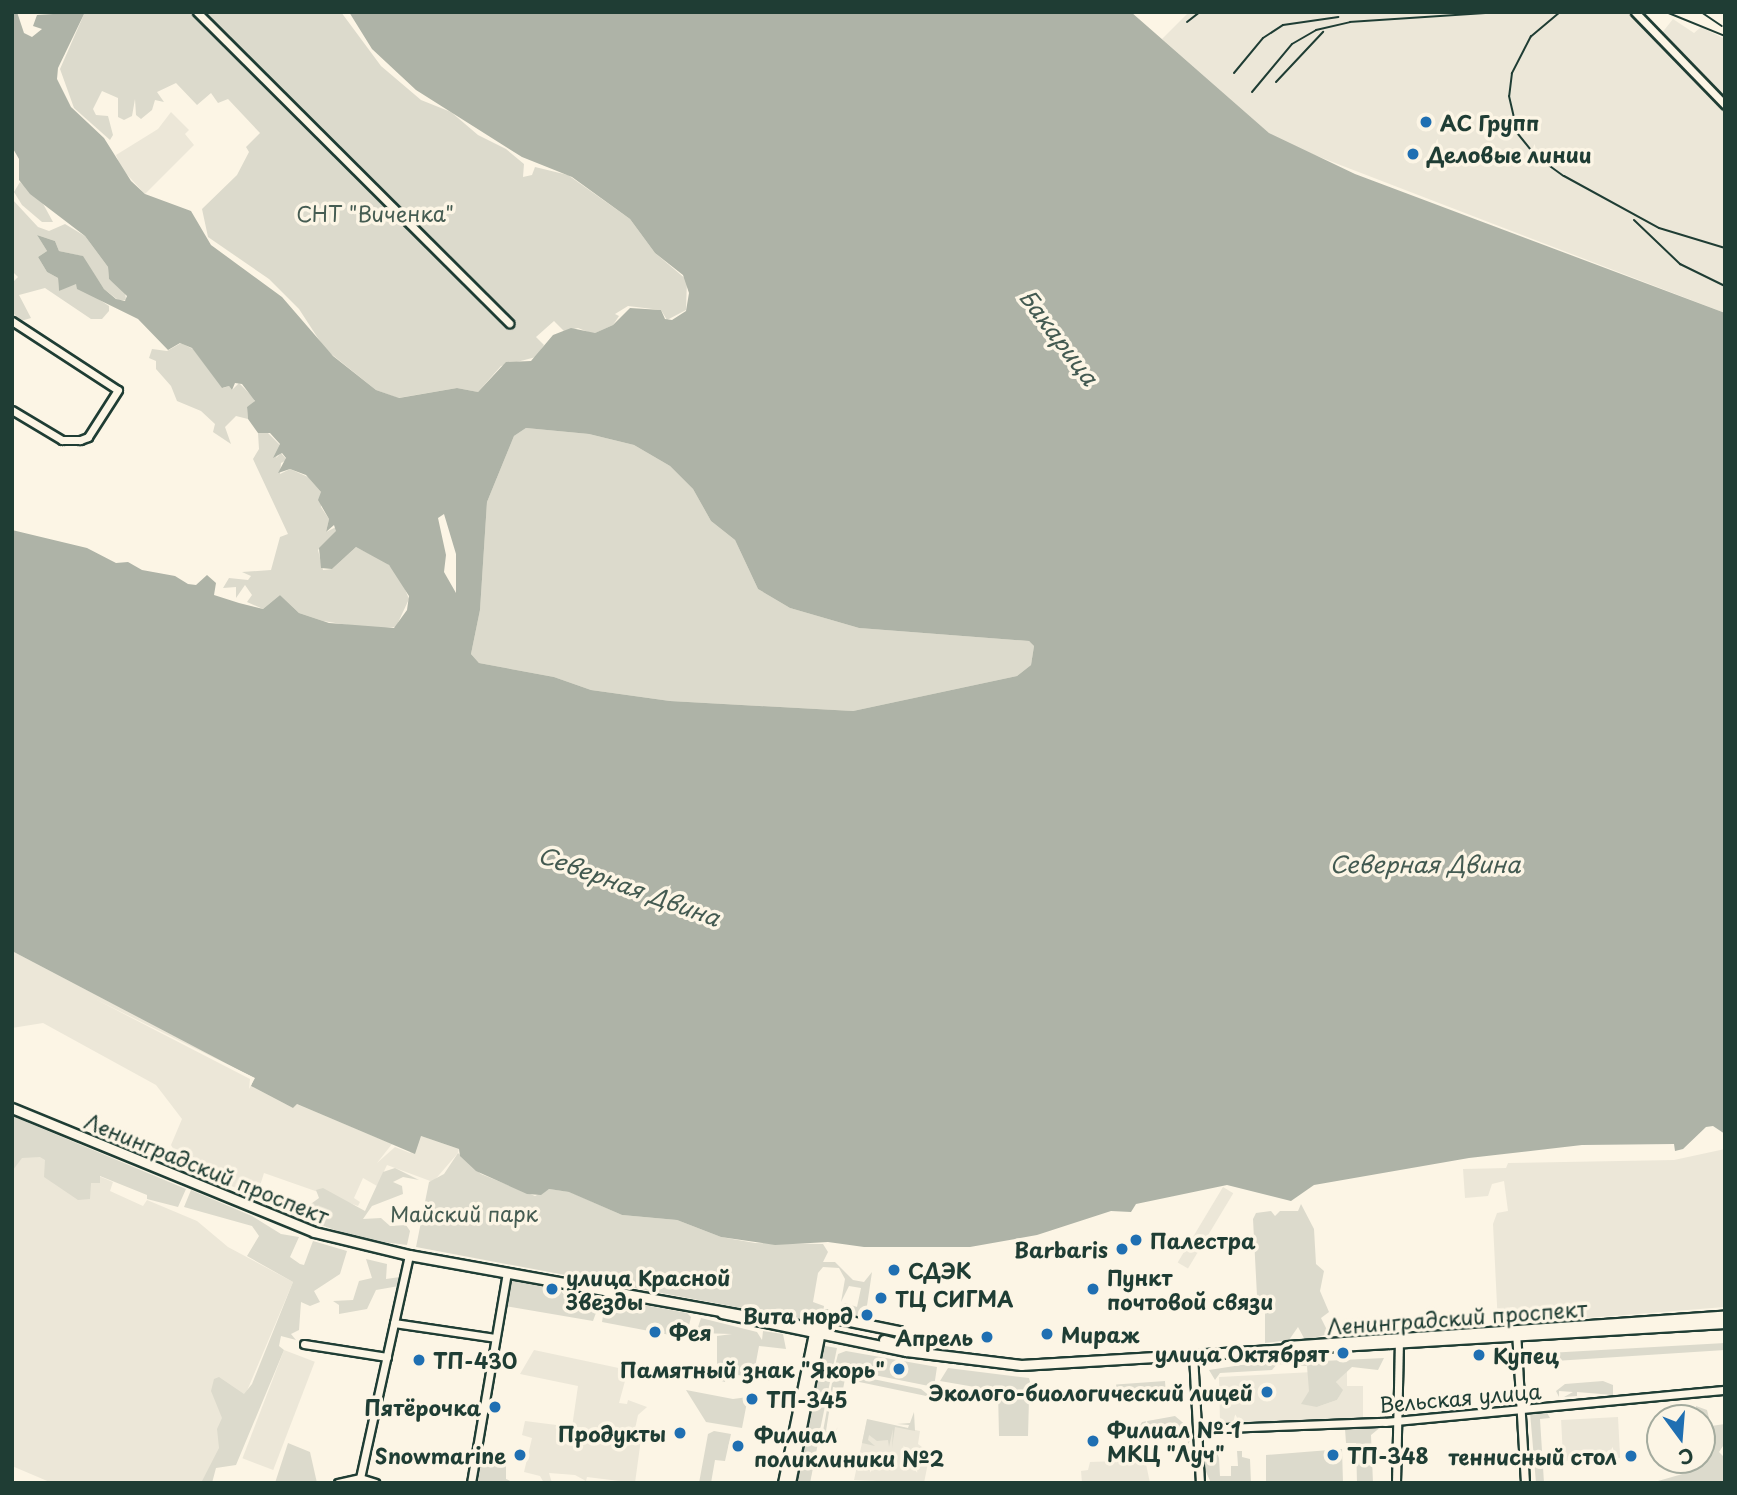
<!DOCTYPE html>
<meta charset="utf-8">
<style>
body{margin:0}
#map{position:relative;width:1737px;height:1495px;overflow:hidden;background:#fcf5e5;font-family:"Playpen Sans",sans-serif}
div>[style]{position:absolute}
.built>*{inset:0;background:#ece7d8;transform-origin:0 0}
.green>*{inset:0;background:#dcdacc;transform-origin:0 0}
.water>*{inset:0;background:#aeb3a7}
.pier>*{inset:0;background:#fcf5e5}
.roads{filter:drop-shadow(2px 0 #1f3d34) drop-shadow(-2px 0 #1f3d34) drop-shadow(0 2px #1f3d34) drop-shadow(0 -2px #1f3d34)}
.minor>*{height:7px;margin:-3.5px;padding:0 3.5px;transform-origin:3.5px;border-radius:3.5px;background:#fcf5e5}
.major>*{height:9px;margin:-4.5px;padding:0 4.5px;transform-origin:4.5px;border-radius:4.5px;background:#fcf5e5}
.rail>*{height:2px;margin:-1px;padding:0 1px;transform-origin:1px;border-radius:1px;background:#1f3d34}
.dots>*{width:19px;height:19px;translate:-50% -50%;box-sizing:border-box;border:4px solid #fcf5e5;border-radius:50%}
span{translate:-50% -50%;white-space:nowrap;text-align:center;line-height:1.15;-webkit-text-stroke:7px #fcf5e5;paint-order:stroke}
.poi-label{font-size:21px;color:#1f3d34;font-weight:700}
.left{translate:0 -50%;text-align:left}
.right{translate:-100% -50%;text-align:right}
.park-label{font-size:21px;color:#455c52}
.street-label{font-size:21px;color:#1f3d34}
.water-label{font-size:23px;color:#435a51;font-style:italic}
.frame{position:absolute;inset:0;border:14px solid #1f3d34;pointer-events:none}
.north{position:absolute;left:1646px;top:1404px;width:70px;height:70px;box-sizing:border-box;background:#fcf5e5;border:2px solid #a4ab9e;border-radius:50%;rotate:164deg;font-size:19px;font-weight:700;line-height:28px;text-align:center;color:#1f3d34}
.north::after{content:'';display:block;margin:auto;width:24px;height:32px;background:#1f6fb2;clip-path:polygon(50% 0,100% 100%,50% 72%,0 100%)}
</style>
<div id="map">
<div class="built">
<i style="clip-path:polygon(1189px 12px,1630px 12px,1705px 93px,1725px 107px,1725px 313px,1278px 141px,1162px 39px)"></i>
<i style="clip-path:polygon(1673px 19px,1694px 33px,1701px 27px,1725px 39px,1725px 102px,1661px 34px)"></i>
<i style="clip-path:polygon(171px 112px,189px 130px,185px 134px,194px 145px,145px 194px,121px 168px,116px 155px,158px 129px)"></i>
<i style="clip-path:polygon(12px 951px,255px 1078px,251px 1086px,293px 1108px,297px 1104px,392px 1144px,377px 1163px,395px 1147px,410px 1153px,421px 1136px,459px 1149px,458px 1153px,433px 1182px,387px 1165px,377px 1186px,363px 1178px,354px 1198px,360px 1202px,358px 1206px,264px 1173px,257px 1195px,205px 1177px,207px 1172px,179px 1159px,171px 1145px,182px 1119px,156px 1085px,43px 1023px,12px 1028px)"></i>
<i style="clip-path:polygon(12px 1140px,113px 1182px,110px 1191px,143px 1206px,147px 1200px,197px 1221px,228px 1247px,293px 1282px,208px 1483px,52px 1483px,12px 1466px)"></i>
<i style="clip-path:polygon(1725px 1149px,1725px 1307px,1498px 1325px,1493px 1224px,1497px 1213px,1508px 1211px,1504px 1181px,1492px 1184px,1488px 1196px,1465px 1198px,1463px 1169px,1506px 1168px,1508px 1163px,1674px 1160px)"></i>
<i style="left:1223px;top:1187px;width:12px;height:88px;rotate:31deg"></i>
<i style="left:284px;top:1350px;width:33px;height:116px;rotate:21deg"></i>
<i style="clip-path:polygon(534px 1350px,628px 1370px,619px 1403px,627px 1404px,628px 1400px,647px 1407px,638px 1415px,635px 1429px,636px 1438px,641px 1439px,635px 1483px,587px 1477px,586px 1481px,575px 1475px,549px 1473px,552px 1483px,544px 1483px,540px 1476px,524px 1472px,532px 1438px,522px 1435px,525px 1421px,572px 1427px,578px 1386px,520px 1374px)"></i>
<i style="clip-path:polygon(1347px 1371px,1347px 1386px,1363px 1386px,1363px 1420px,1220px 1423px,1219px 1377px,1313px 1372px,1317px 1407px,1337px 1400px,1341px 1392px,1336px 1382px)"></i>
<i style="left:1618px;top:1417px;width:41px;height:57px;rotate:87deg"></i>
<i style="clip-path:polygon(867px 1420px,920px 1431px,918px 1444px,930px 1453px,924px 1483px,854px 1480px)"></i>
<i style="clip-path:polygon(1140px 1451px,1140px 1464px,1146px 1464px,1150px 1483px,1082px 1483px,1081px 1471px,1088px 1470px,1090px 1462px,1120px 1461px,1121px 1452px)"></i>
</div>
<div class="green">
<i style="clip-path:polygon(85px 12px,341px 12px,381px 66px,421px 100px,451px 112px,478px 135px,506px 149px,524px 164px,523px 177px,532px 175px,535px 167px,568px 175px,630px 219px,655px 253px,687px 280px,686px 310px,667px 320px,661px 310px,628px 306px,615px 314px,619px 316px,613px 325px,593px 334px,578px 328px,564px 331px,554px 321px,536px 337px,544px 345px,536px 357px,501px 366px,478px 392px,457px 388px,398px 398px,376px 390px,325px 349px,299px 309px,269px 279px,208px 237px,202px 209px,237px 175px,249px 152px,246px 147px,260px 133px,228px 99px,218px 103px,211px 93px,197px 105px,176px 83px,157px 92px,164px 102px,155px 100px,152px 110px,141px 119px,136px 115px,135px 99px,132px 116px,124px 120px,118px 117px,118px 98px,102px 91px,93px 109px,96px 115px,108px 116px,113px 135px,110px 140px,74px 108px,60px 69px)"></i>
<i style="clip-path:polygon(20px 182px,41px 200px,53px 222px,42px 222px,22px 205px,14px 192px)"></i>
<i style="clip-path:polygon(12px 199px,38px 227px,49px 231px,65px 224px,85px 236px,108px 267px,109px 279px,125px 291px,126px 300px,118px 300px,104px 289px,82px 256px,59px 251px,55px 241px,37px 235px,47px 251px,38px 257px,47px 272px,58px 278px,59px 291px,74px 283px,109px 306px,109px 311px,102px 319px,91px 319px,45px 288px,19px 295px,31px 318px,21px 321px,12px 312px,12px 283px,18px 277px,12px 271px)"></i>
<i style="clip-path:polygon(181px 343px,193px 349px,223px 388px,229px 386px,232px 390px,239px 383px,254px 398px,255px 404px,247px 407px,248px 419px,236px 416px,225px 427px,231px 444px,213px 432px,215px 424px,201px 411px,177px 401px,171px 386px,156px 369px,156px 361px,149px 358px,152px 349px,167px 351px)"></i>
<i style="clip-path:polygon(526px 428px,589px 434px,634px 445px,670px 466px,693px 489px,711px 521px,735px 540px,758px 589px,790px 608px,859px 628px,1029px 641px,1034px 646px,1031px 665px,1017px 676px,853px 711px,670px 701px,591px 690px,554px 677px,479px 663px,471px 654px,480px 610px,487px 502px,514px 436px)"></i>
<i style="clip-path:polygon(267px 432px,281px 446px,276px 458px,281px 453px,287px 460px,281px 463px,280px 474px,290px 469px,308px 477px,321px 492px,321px 507px,329px 519px,326px 532px,336px 527px,336px 532px,318px 550px,323px 570px,332px 569px,356px 547px,386px 562px,400px 577px,409px 599px,396px 627px,373px 629px,323px 621px,299px 613px,280px 595px,263px 609px,247px 602px,252px 595px,245px 585px,236px 598px,236px 587px,223px 588px,229px 578px,248px 580px,251px 576px,242px 572px,271px 570px,280px 537px,288px 534px,253px 459px,259px 449px,258px 433px)"></i>
<i style="clip-path:polygon(12px 1116px,186px 1189px,178px 1207px,147px 1199px,147px 1195px,100px 1176px,100px 1183px,91px 1183px,90px 1199px,78px 1200px,44px 1177px,45px 1160px,40px 1157px,22px 1158px,13px 1170px)"></i>
<i style="clip-path:polygon(458px 1153px,481px 1174px,535px 1196px,549px 1189px,570px 1192px,622px 1215px,677px 1220px,721px 1237px,755px 1243px,823px 1244px,828px 1252px,823px 1262px,835px 1262px,853px 1280px,864px 1282px,872px 1272px,865px 1319px,837px 1315px,845px 1303px,857px 1307px,861px 1288px,849px 1286px,841px 1302px,845px 1279px,839px 1268px,823px 1267px,818px 1273px,813px 1302px,824px 1306px,823px 1312px,807px 1314px,805px 1320px,416px 1247px,429px 1182px,444px 1174px)"></i>
<i style="clip-path:polygon(395px 1168px,419px 1180px,403px 1177px,393px 1182px,402px 1186px,403px 1194px,372px 1206px,363px 1219px,381px 1218px,390px 1226px,406px 1225px,410px 1231px,407px 1245px,360px 1239px,290px 1214px,289px 1209px,308px 1206px,319px 1198px,316px 1190px,323px 1188px,365px 1211px,383px 1172px)"></i>
<i style="clip-path:polygon(191px 1190px,252px 1216px,281px 1234px,299px 1237px,290px 1257px,300px 1264px,304px 1265px,313px 1241px,347px 1251px,340px 1274px,314px 1291px,320px 1302px,310px 1306px,301px 1302px,299px 1330px,291px 1334px,296px 1340px,281px 1336px,279px 1346px,284px 1350px,236px 1465px,216px 1468px,212px 1483px,201px 1483px,219px 1448px,217px 1429px,222px 1418px,211px 1391px,214px 1379px,219px 1377px,244px 1394px,252px 1384px,293px 1282px,247px 1256px,259px 1236px,252px 1226px,184px 1207px)"></i>
<i style="clip-path:polygon(1301px 1204px,1314px 1229px,1316px 1264px,1324px 1271px,1320px 1291px,1329px 1312px,1321px 1318px,1329px 1334px,1305px 1340px,1298px 1327px,1289px 1340px,1265px 1343px,1265px 1312px,1258px 1315px,1253px 1219px,1256px 1213px,1271px 1211px,1275px 1216px,1280px 1211px,1298px 1211px)"></i>
<i style="clip-path:polygon(366px 1259px,387px 1264px,386px 1279px,400px 1277px,399px 1286px,376px 1290px,367px 1309px,339px 1314px,339px 1305px,333px 1301px,353px 1300px,359px 1281px,372px 1278px)"></i>
<i style="clip-path:polygon(513px 1281px,560px 1290px,567px 1298px,572px 1294px,600px 1302px,593px 1321px,505px 1306px,504px 1299px,509px 1298px,507px 1285px)"></i>
<i style="clip-path:polygon(606px 1298px,687px 1313px,691px 1317px,686px 1338px,602px 1322px)"></i>
<i style="clip-path:polygon(701px 1318px,757px 1332px,762px 1340px,763px 1331px,783px 1334px,786px 1349px,759px 1346px,754px 1373px,771px 1376px,771px 1381px,727px 1373px,725px 1382px,691px 1373px,694px 1367px,717px 1368px,717px 1336px,732px 1334px,696px 1333px)"></i>
<i style="clip-path:polygon(1725px 1343px,1725px 1350px,1555px 1361px,1548px 1357px,1548px 1353px)"></i>
<i style="clip-path:polygon(825px 1346px,837px 1348px,819px 1435px,805px 1430px,820px 1350px)"></i>
<i style="clip-path:polygon(846px 1351px,937px 1367px,934px 1387px,844px 1369px,832px 1380px,835px 1368px,843px 1367px,835px 1366px,838px 1354px)"></i>
<i style="clip-path:polygon(1384px 1358px,1378px 1370px,1352px 1367px,1336px 1382px,1343px 1390px,1337px 1400px,1317px 1407px,1301px 1404px,1309px 1391px,1307px 1366px,1277px 1364px,1272px 1370px,1220px 1373px,1215px 1380px,1209px 1370px,1241px 1365px)"></i>
<i style="clip-path:polygon(948px 1368px,1029px 1378px,1034px 1396px,1029px 1399px,1028px 1436px,999px 1436px,998px 1391px,940px 1381px)"></i>
<i style="clip-path:polygon(844px 1373px,921px 1389px,931px 1397px,845px 1379px,843px 1389px,833px 1387px,826px 1431px,834px 1433px,838px 1427px,833px 1436px,827px 1436px,823px 1431px,832px 1383px)"></i>
<i style="left:1165px;top:1381px;width:13px;height:49px;rotate:86deg"></i>
<i style="clip-path:polygon(1603px 1381px,1613px 1385px,1613px 1395px,1577px 1392px,1577px 1396px,1564px 1397px,1573px 1392px,1559px 1391px,1559px 1397px,1556px 1391px,1565px 1384px)"></i>
<i style="clip-path:polygon(686px 1390px,733px 1399px,748px 1397px,742px 1428px,706px 1422px)"></i>
<i style="clip-path:polygon(1696px 1406px,1707px 1410px,1711px 1426px,1725px 1424px,1725px 1443px,1719px 1452px,1725px 1458px,1725px 1483px,1651px 1483px,1693px 1471px,1691px 1460px,1702px 1460px,1702px 1418px,1696px 1418px)"></i>
<i style="clip-path:polygon(1546px 1411px,1550px 1418px,1540px 1419px,1544px 1483px,1536px 1483px,1530px 1412px)"></i>
<i style="clip-path:polygon(914px 1412px,915px 1431px,895px 1427px,892px 1448px,893px 1429px,889px 1447px,888px 1440px,877px 1441px,869px 1435px,868px 1440px,875px 1446px,862px 1443px,867px 1419px,908px 1428px,909px 1425px,897px 1424px,910px 1423px)"></i>
<i style="clip-path:polygon(1175px 1416px,1188px 1427px,1190px 1441px,1188px 1444px,1187px 1432px,1116px 1434px,1139px 1427px,1142px 1422px)"></i>
<i style="clip-path:polygon(1382px 1426px,1371px 1435px,1373px 1483px,1357px 1483px,1356px 1443px,1346px 1443px,1345px 1429px)"></i>
<i style="clip-path:polygon(714px 1431px,731px 1434px,725px 1461px,715px 1460px,711px 1483px,699px 1483px,708px 1434px)"></i>
<i style="clip-path:polygon(807px 1435px,819px 1438px,810px 1483px,794px 1483px)"></i>
<i style="clip-path:polygon(288px 1443px,310px 1452px,317px 1483px,275px 1483px)"></i>
<i style="clip-path:polygon(489px 1449px,506px 1458px,506px 1479px,515px 1483px,478px 1481px,480px 1457px)"></i>
<i style="clip-path:polygon(1342px 1449px,1343px 1483px,1266px 1483px,1266px 1455px)"></i>
<i style="clip-path:polygon(1211px 1451px,1216px 1451px,1219px 1458px,1220px 1476px,1231px 1476px,1231px 1466px,1238px 1466px,1237px 1451px,1242px 1451px,1242px 1457px,1250px 1459px,1251px 1483px,1211px 1483px,1203px 1465px,1203px 1452px)"></i>
</div>
<div class="water">
<i style="clip-path:polygon(evenodd,12px 12px,17px 12px,24px 33px,32px 37px,42px 29px,33px 26px,37px 15px,85px 12px,58px 68px,57px 79px,71px 107px,104px 138px,131px 181px,145px 194px,191px 211px,211px 245px,282px 297px,333px 356px,376px 390px,399px 398px,457px 388px,478px 392px,506px 362px,531px 361px,553px 335px,571px 328px,595px 333px,613px 325px,630px 308px,661px 310px,665px 319px,672px 320px,686px 311px,689px 293px,683px 275px,655px 253px,630px 219px,572px 177px,522px 157px,416px 90px,372px 49px,349px 12px,1131px 12px,1269px 133px,1355px 174px,1725px 313px,1725px 1134px,1713px 1126px,1706px 1127px,1683px 1149px,1675px 1151px,1674px 1144px,1582px 1145px,1469px 1158px,1314px 1185px,1291px 1201px,1227px 1185px,1136px 1204px,1131px 1212px,1111px 1211px,1037px 1235px,970px 1247px,864px 1247px,828px 1242px,775px 1245px,721px 1237px,677px 1220px,622px 1215px,569px 1192px,549px 1189px,541px 1195px,527px 1194px,476px 1171px,460px 1156px,459px 1149px,421px 1136px,415px 1154px,297px 1104px,293px 1108px,251px 1086px,254px 1078px,12px 951px,12px 530px,87px 548px,116px 563px,128px 562px,142px 570px,175px 576px,188px 584px,196px 585px,207px 575px,216px 583px,214px 595px,239px 603px,263px 609px,280px 595px,299px 613px,329px 623px,394px 628px,407px 610px,409px 596px,389px 565px,356px 547px,332px 569px,321px 568px,319px 548px,336px 531px,334px 525px,326px 532px,329px 519px,318px 500px,321px 492px,306px 475px,290px 469px,278px 473px,286px 458px,282px 453px,273px 458px,280px 444px,270px 433px,258px 433px,248px 419px,247px 407px,255px 401px,242px 384px,235px 383px,232px 390px,229px 386px,222px 388px,192px 348px,180px 343px,168px 350px,138px 319px,77px 289px,76px 284px,59px 291px,58px 278px,47px 272px,38px 257px,47px 251px,37px 235px,55px 241px,59px 251px,83px 256px,104px 289px,116px 299px,125px 301px,127px 296px,109px 279px,108px 267px,85px 236px,30px 194px,19px 180px,19px 159px,12px 147px,12px 12px,526px 428px,589px 434px,634px 445px,670px 466px,693px 489px,711px 521px,735px 540px,758px 589px,790px 608px,859px 628px,1029px 641px,1034px 646px,1031px 665px,1017px 676px,853px 711px,670px 701px,591px 690px,554px 677px,479px 663px,471px 654px,480px 610px,487px 502px,514px 436px,526px 428px,12px 12px,444px 514px,456px 554px,456px 593px,444px 572px,446px 555px,438px 518px,444px 514px)"></i>
</div>
<div class="pier">
<i style="clip-path:polygon(95px 999px,255px 1078px,249px 1089px,250px 1079px)"></i>
</div>
<div class="roads">
<div class="minor">
<i style="left:197px;top:12px;width:441px;rotate:44.9deg"></i>
<i style="left:1635px;top:12px;width:129px;rotate:45.9deg"></i>
<i style="left:12px;top:321px;width:126px;rotate:33.1deg"></i>
<i style="left:118px;top:390px;width:56px;rotate:122.6deg"></i>
<i style="left:88px;top:437px;width:9px;rotate:159deg"></i>
<i style="left:80px;top:440px;width:18px;rotate:180deg"></i>
<i style="left:62px;top:440px;width:58px;rotate:-149deg"></i>
<i style="left:394px;top:1323px;width:102px;rotate:8.4deg"></i>
<i style="left:1516px;top:1331px;width:152px;rotate:86.6deg"></i>
<i style="left:304px;top:1344px;width:84px;rotate:8.9deg"></i>
<i style="left:1193px;top:1354px;width:129px;rotate:86.9deg"></i>
<i style="left:1199px;top:1429px;width:186px;rotate:-2.2deg"></i>
<i style="left:1385px;top:1422px;width:342px;rotate:-5.4deg"></i>
<i style="left:360px;top:1478px;width:228px;rotate:-77.6deg"></i>
<i style="left:338px;top:1483px;width:23px;rotate:-13deg"></i>
<i style="left:360px;top:1478px;width:16px;rotate:18deg"></i>
<i style="left:471px;top:1483px;width:213px;rotate:-80.3deg"></i>
<i style="left:1396px;top:1483px;width:144px;rotate:-88.8deg"></i>
</div>
<div class="major">
<i style="left:12px;top:1108px;width:326px;rotate:22.3deg"></i>
<i style="left:314px;top:1232px;width:98px;rotate:13.6deg"></i>
<i style="left:409px;top:1255px;width:420px;rotate:10.2deg"></i>
<i style="left:722px;top:1313px;width:188px;rotate:11.7deg"></i>
<i style="left:906px;top:1351px;width:116px;rotate:6.9deg"></i>
<i style="left:1021px;top:1365px;width:705px;rotate:-3.41deg"></i>
<i style="left:884px;top:1340px;width:35px;rotate:15deg"></i>
<i style="left:1287px;top:1346px;width:439px;rotate:-4deg"></i>
<i style="left:783px;top:1483px;width:167px;rotate:-78.3deg"></i>
<i style="left:817px;top:1319px;width:9px;rotate:-21deg"></i>
<i style="left:825px;top:1316px;width:76px;rotate:11.5deg"></i>
<i style="left:899px;top:1331px;width:15px;rotate:58deg"></i>
<i style="left:790px;top:1483px;width:155px;rotate:-78.8deg"></i>
</div>
</div>
<div class="rail">
<i style="left:1560px;top:12px;width:38px;rotate:140deg"></i>
<i style="left:1531px;top:36px;width:42px;rotate:117.2deg"></i>
<i style="left:1512px;top:73px;width:23px;rotate:97deg"></i>
<i style="left:1509px;top:96px;width:39px;rotate:77deg"></i>
<i style="left:1518px;top:134px;width:28px;rotate:51deg"></i>
<i style="left:1536px;top:156px;width:34px;rotate:36deg"></i>
<i style="left:1564px;top:176px;width:108px;rotate:28.7deg"></i>
<i style="left:1659px;top:228px;width:69px;rotate:16.9deg"></i>
<i style="left:1666px;top:12px;width:64px;rotate:22.1deg"></i>
<i style="left:1701px;top:12px;width:25px;rotate:34deg"></i>
<i style="left:1187px;top:22px;width:16px;rotate:-38deg"></i>
<i style="left:1234px;top:73px;width:45px;rotate:-50.4deg"></i>
<i style="left:1263px;top:38px;width:24px;rotate:-33deg"></i>
<i style="left:1283px;top:25px;width:56px;rotate:-8.3deg"></i>
<i style="left:1276px;top:82px;width:69px;rotate:-46.8deg"></i>
<i style="left:1252px;top:92px;width:62px;rotate:-50.2deg"></i>
<i style="left:1292px;top:44px;width:28px;rotate:-30deg"></i>
<i style="left:1316px;top:30px;width:35px;rotate:-13deg"></i>
<i style="left:1350px;top:22px;width:150px;rotate:-3.8deg"></i>
<i style="left:1634px;top:220px;width:64px;rotate:43.7deg"></i>
<i style="left:1680px;top:264px;width:50px;rotate:26.1deg"></i>
</div>
<div class="dots">
<i style="left:1426px;top:122px;background:#1f6fb2"></i>
<i style="left:1413px;top:154px;background:#1f6fb2"></i>
<i style="left:1136px;top:1240px;background:#1f6fb2"></i>
<i style="left:1122px;top:1249px;background:#1f6fb2"></i>
<i style="left:894px;top:1270px;background:#1f6fb2"></i>
<i style="left:552px;top:1289px;background:#1f6fb2"></i>
<i style="left:1093px;top:1289px;background:#1f6fb2"></i>
<i style="left:881px;top:1298px;background:#1f6fb2"></i>
<i style="left:867px;top:1315px;background:#1f6fb2"></i>
<i style="left:655px;top:1332px;background:#1f6fb2"></i>
<i style="left:1047px;top:1334px;background:#1f6fb2"></i>
<i style="left:987px;top:1337px;background:#1f6fb2"></i>
<i style="left:1343px;top:1353px;background:#1f6fb2"></i>
<i style="left:1479px;top:1355px;background:#1f6fb2"></i>
<i style="left:419px;top:1360px;background:#1f6fb2"></i>
<i style="left:899px;top:1369px;background:#1f6fb2"></i>
<i style="left:1267px;top:1392px;background:#1f6fb2"></i>
<i style="left:752px;top:1399px;background:#1f6fb2"></i>
<i style="left:495px;top:1407px;background:#1f6fb2"></i>
<i style="left:680px;top:1433px;background:#1f6fb2"></i>
<i style="left:1093px;top:1441px;background:#1f6fb2"></i>
<i style="left:738px;top:1446px;background:#1f6fb2"></i>
<i style="left:520px;top:1455px;background:#1f6fb2"></i>
<i style="left:1333px;top:1455px;background:#1f6fb2"></i>
<i style="left:1631px;top:1456px;background:#1f6fb2"></i>
</div>
<div class="poi-label">
<span class="left" style="left:1440px;top:122px">АС Групп</span>
<span class="left" style="left:1427px;top:154px">Деловые линии</span>
<span class="left" style="left:1150px;top:1240px">Палестра</span>
<span class="right" style="left:1108px;top:1249px">Barbaris</span>
<span class="left" style="left:908px;top:1270px">СДЭК</span>
<span class="left" style="left:566px;top:1289px">улица Красной<br>Звезды</span>
<span class="left" style="left:1107px;top:1289px">Пункт<br>почтовой связи</span>
<span class="left" style="left:895px;top:1298px">ТЦ СИГМА</span>
<span class="right" style="left:853px;top:1315px">Вита норд</span>
<span class="left" style="left:669px;top:1332px">Фея</span>
<span class="left" style="left:1061px;top:1334px">Мираж</span>
<span class="right" style="left:973px;top:1337px">Апрель</span>
<span class="right" style="left:1329px;top:1353px">улица Октябрят</span>
<span class="left" style="left:1493px;top:1355px">Купец</span>
<span class="left" style="left:433px;top:1360px">ТП-430</span>
<span class="right" style="left:885px;top:1369px">Памятный знак "Якорь"</span>
<span class="right" style="left:1253px;top:1392px">Эколого-биологический лицей</span>
<span class="left" style="left:766px;top:1399px">ТП-345</span>
<span class="right" style="left:481px;top:1407px">Пятёрочка</span>
<span class="left" style="left:1107px;top:1441px">Филиал № 1<br>МКЦ "Луч"</span>
<span class="right" style="left:666px;top:1433px">Продукты</span>
<span class="left" style="left:754px;top:1446px">Филиал<br>поликлиники №2</span>
<span class="right" style="left:506px;top:1455px">Snowmarine</span>
<span class="left" style="left:1347px;top:1455px">ТП-348</span>
<span class="right" style="left:1617px;top:1456px">теннисный стол</span>
</div>
<div class="park-label">
<span style="left:375px;top:213px">СНТ "Виченка"</span>
<span style="left:464px;top:1213px">Майский парк</span>
</div>
<div class="street-label">
<span style="left:207px;top:1168px;rotate:22deg">Ленинградский проспект</span>
<span style="left:1457px;top:1317px;rotate:-4deg">Ленинградский проспект</span>
<span style="left:1460px;top:1397px;rotate:-5deg">Вельская улица</span>
</div>
<div class="water-label">
<span style="left:1059px;top:337px;rotate:53deg">Бакарица</span>
<span style="left:1425px;top:864px">Северная Двина</span>
<span style="left:629px;top:886px;rotate:20deg">Северная Двина</span>
</div>
<div class="frame"></div>
<div class="north">С</div>
</div>
